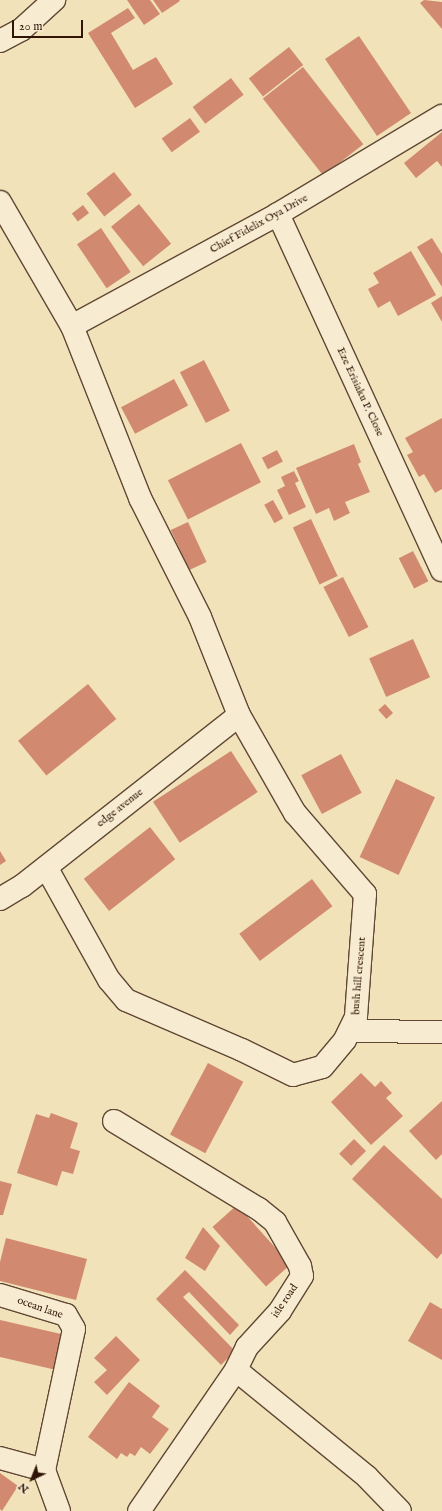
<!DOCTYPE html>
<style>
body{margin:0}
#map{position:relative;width:442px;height:1511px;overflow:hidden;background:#f2e2b9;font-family:"IM FELL English",serif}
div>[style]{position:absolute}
.building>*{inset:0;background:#d18a70;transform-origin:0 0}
.roads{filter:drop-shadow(1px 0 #604834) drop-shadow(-1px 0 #604834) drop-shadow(0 1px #604834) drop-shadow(0 -1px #604834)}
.minor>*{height:22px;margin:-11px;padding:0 11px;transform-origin:11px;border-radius:11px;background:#f7ecd2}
span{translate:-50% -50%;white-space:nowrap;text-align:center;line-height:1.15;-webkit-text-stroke:3px #f7ecd2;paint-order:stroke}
.street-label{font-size:11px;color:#301507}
.north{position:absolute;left:12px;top:1459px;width:40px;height:40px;-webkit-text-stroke:3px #f7ecd2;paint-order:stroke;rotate:223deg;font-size:11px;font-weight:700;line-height:16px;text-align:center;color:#301507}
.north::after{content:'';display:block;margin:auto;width:14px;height:18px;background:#301507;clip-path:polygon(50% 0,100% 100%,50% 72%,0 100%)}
.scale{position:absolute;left:12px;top:20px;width:71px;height:18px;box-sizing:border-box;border:2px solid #301507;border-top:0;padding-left:5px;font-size:12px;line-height:14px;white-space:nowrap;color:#301507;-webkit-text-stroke:3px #f7ecd2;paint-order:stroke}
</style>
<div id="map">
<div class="building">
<i style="clip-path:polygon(127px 0,150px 0,160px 14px,144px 25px)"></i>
<i style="clip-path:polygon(153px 0,179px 0,180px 1px,162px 13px)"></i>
<i style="clip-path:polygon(424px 0,442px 2px,442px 29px,420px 3px)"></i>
<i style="clip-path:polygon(128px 8px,135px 18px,111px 33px,133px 70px,156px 57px,173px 84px,135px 108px,88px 33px)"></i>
<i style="left:359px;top:36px;width:93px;height:41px;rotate:56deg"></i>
<i style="left:289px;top:47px;width:23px;height:51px;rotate:52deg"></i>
<i style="left:303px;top:67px;width:98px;height:51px;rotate:52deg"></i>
<i style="left:231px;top:78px;width:21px;height:48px;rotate:53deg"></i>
<i style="left:190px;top:118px;width:17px;height:35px;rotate:54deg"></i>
<i style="clip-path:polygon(442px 132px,442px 167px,437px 161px,416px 178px,404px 163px)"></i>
<i style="left:114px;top:172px;width:29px;height:35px;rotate:52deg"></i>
<i style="left:139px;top:204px;width:51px;height:36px;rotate:51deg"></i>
<i style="left:83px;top:205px;width:10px;height:14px;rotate:53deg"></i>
<i style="left:101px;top:228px;width:53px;height:29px;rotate:56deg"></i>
<i style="clip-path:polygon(432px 238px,442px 254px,442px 287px,417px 247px)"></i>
<i style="clip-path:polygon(411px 251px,436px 295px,398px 316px,390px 301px,378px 308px,368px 289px,379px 283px,373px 273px)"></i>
<i style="clip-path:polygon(442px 296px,442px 322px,431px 303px)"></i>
<i style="left:204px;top:360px;width:57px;height:27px;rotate:63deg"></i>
<i style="left:174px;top:379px;width:30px;height:60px;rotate:62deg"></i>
<i style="clip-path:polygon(442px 418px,442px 489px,435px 493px,424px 474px,419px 477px,407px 455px,413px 452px,405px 438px)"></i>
<i style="left:241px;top:443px;width:44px;height:82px;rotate:63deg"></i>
<i style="clip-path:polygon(354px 444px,361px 462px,358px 464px,370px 492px,345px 502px,350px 513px,334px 521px,329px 508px,316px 514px,296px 468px)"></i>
<i style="left:277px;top:450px;width:13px;height:17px;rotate:63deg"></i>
<i style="clip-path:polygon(294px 471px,299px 481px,295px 483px,306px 507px,289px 515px,277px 490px,285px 486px,281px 477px)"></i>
<i style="left:273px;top:500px;width:21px;height:10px;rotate:61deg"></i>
<i style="left:311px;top:519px;width:63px;height:20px;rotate:65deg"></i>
<i style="left:188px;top:522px;width:44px;height:19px;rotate:65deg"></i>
<i style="left:413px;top:551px;width:34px;height:16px;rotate:63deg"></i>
<i style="left:343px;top:577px;width:56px;height:22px;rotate:63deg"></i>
<i style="left:413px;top:639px;width:42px;height:48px;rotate:66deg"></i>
<i style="left:88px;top:684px;width:45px;height:90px;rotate:51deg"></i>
<i style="left:385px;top:704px;width:12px;height:9px;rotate:48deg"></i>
<i style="left:231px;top:751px;width:49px;height:93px;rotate:57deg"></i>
<i style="left:341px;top:754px;width:44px;height:45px;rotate:62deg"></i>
<i style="left:396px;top:779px;width:43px;height:86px;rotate:25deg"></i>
<i style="left:150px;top:827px;width:41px;height:84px;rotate:52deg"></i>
<i style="clip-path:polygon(0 851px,6px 861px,0 865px)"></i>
<i style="left:312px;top:879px;width:34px;height:91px;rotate:53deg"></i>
<i style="left:208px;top:1063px;width:40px;height:81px;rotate:28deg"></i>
<i style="clip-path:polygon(361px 1073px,375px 1087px,381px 1081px,392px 1093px,386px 1098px,403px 1116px,371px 1145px,331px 1102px)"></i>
<i style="clip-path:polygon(442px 1101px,442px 1154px,436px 1160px,409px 1131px)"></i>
<i style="clip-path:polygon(51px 1113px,78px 1123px,70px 1148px,80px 1151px,73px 1174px,62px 1171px,57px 1186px,17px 1173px,36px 1114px,49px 1118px)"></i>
<i style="left:354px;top:1139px;width:17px;height:21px;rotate:45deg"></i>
<i style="clip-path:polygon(384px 1145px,442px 1199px,442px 1253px,437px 1259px,352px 1179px)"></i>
<i style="clip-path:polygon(0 1181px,12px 1184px,3px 1215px,0 1215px)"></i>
<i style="left:237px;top:1205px;width:80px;height:33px;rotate:48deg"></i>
<i style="clip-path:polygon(203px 1227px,220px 1246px,205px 1271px,185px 1258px)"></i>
<i style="clip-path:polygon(6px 1238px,87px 1259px,76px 1300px,0 1281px,0 1262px)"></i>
<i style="clip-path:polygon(185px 1270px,239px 1325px,230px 1335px,189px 1292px,183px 1297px,235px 1351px,221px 1365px,156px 1299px)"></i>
<i style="clip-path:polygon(430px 1302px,442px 1309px,442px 1360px,408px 1341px)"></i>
<i style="left:0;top:1320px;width:66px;height:36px;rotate:13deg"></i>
<i style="clip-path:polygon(116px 1336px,140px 1360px,107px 1395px,94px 1382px,107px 1370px,94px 1358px)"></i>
<i style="clip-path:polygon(129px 1382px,160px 1406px,152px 1417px,169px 1429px,150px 1454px,141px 1447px,135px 1456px,130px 1453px,127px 1457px,121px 1453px,117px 1459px,88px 1437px)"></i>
<i style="clip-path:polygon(0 1473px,18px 1486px,2px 1511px,0 1509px)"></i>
</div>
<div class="roads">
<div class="minor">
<i style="left:0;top:41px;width:24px;rotate:-28deg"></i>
<i style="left:21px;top:30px;width:45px;rotate:-42.3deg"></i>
<i style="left:0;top:202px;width:143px;rotate:59.9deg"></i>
<i style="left:72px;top:326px;width:185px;rotate:68.4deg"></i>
<i style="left:140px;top:498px;width:133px;rotate:63.2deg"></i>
<i style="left:200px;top:617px;width:105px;rotate:68.3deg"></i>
<i style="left:239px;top:715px;width:113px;rotate:60.3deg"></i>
<i style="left:295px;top:813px;width:107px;rotate:49.2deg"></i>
<i style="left:365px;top:894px;width:123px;rotate:94.2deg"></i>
<i style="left:356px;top:1017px;width:25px;rotate:116deg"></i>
<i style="left:345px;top:1040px;width:35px;rotate:130deg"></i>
<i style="left:322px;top:1067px;width:30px;rotate:165deg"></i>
<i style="left:293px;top:1075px;width:57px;rotate:-153.9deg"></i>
<i style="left:242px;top:1050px;width:126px;rotate:-156.7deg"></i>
<i style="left:126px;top:1000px;width:26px;rotate:-130deg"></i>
<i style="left:109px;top:980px;width:129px;rotate:-119.1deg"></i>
<i style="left:278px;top:214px;width:392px;rotate:65.3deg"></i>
<i style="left:72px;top:326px;width:234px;rotate:-28.5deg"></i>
<i style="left:278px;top:214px;width:191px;rotate:-30.9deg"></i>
<i style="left:0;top:899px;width:26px;rotate:-31deg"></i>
<i style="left:22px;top:886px;width:276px;rotate:-38.2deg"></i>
<i style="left:350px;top:1031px;width:92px;rotate:0.6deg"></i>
<i style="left:114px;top:1121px;width:170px;rotate:31.3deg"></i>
<i style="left:259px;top:1209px;width:21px;rotate:39deg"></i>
<i style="left:275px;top:1222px;width:51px;rotate:60.4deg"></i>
<i style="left:300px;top:1266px;width:10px;rotate:79deg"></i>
<i style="left:302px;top:1276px;width:41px;rotate:122.2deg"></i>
<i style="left:280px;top:1311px;width:49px;rotate:132.5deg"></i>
<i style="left:247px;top:1347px;width:25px;rotate:116deg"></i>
<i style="left:236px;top:1370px;width:171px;rotate:124.5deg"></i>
<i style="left:0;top:1295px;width:69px;rotate:16.9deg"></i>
<i style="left:66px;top:1315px;width:16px;rotate:60deg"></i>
<i style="left:74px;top:1329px;width:144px;rotate:102deg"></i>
<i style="left:44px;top:1470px;width:44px;rotate:69.9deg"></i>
<i style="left:236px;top:1370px;width:169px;rotate:39.2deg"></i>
<i style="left:367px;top:1477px;width:47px;rotate:45.9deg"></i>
<i style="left:0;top:1458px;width:46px;rotate:15.3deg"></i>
</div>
</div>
<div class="street-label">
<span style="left:259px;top:224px;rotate:-29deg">Chief Fidelix Oya Drive</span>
<span style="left:360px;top:392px;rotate:65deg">Eze Erisiaku P. Close</span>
<span style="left:120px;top:808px;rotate:-38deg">edge avenue</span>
<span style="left:359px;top:976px;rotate:-85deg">bush hill crescent</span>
<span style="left:285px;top:1301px;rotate:-56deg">isle road</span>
<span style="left:40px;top:1308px;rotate:19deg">ocean lane</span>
</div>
<div class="north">N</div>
<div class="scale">20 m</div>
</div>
